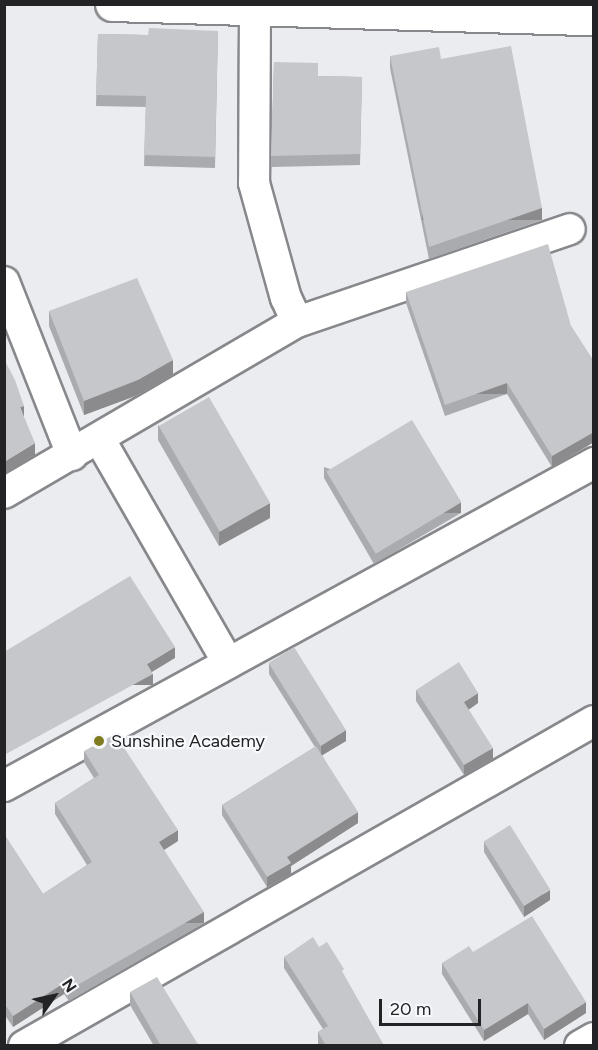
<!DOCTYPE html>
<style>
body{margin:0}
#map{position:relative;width:598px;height:1050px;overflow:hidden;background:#ebecef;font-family:Figtree,sans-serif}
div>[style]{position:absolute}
.roads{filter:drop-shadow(2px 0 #87888b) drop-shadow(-2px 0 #87888b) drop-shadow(0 2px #87888b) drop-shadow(0 -2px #87888b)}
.minor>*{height:30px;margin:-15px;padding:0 15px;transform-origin:15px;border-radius:15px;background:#fff}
.tertiary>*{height:33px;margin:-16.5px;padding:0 16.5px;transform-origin:16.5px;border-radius:16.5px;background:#fff}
.wall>*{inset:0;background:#aaabae}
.shaded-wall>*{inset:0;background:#8b8b8d;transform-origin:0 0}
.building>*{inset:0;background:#c6c7ca;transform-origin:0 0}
.dots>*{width:16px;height:16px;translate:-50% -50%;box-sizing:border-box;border:3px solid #f8f9fd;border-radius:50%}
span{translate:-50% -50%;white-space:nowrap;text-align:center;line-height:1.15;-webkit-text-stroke:4.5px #f8f9fd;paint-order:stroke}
.poi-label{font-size:18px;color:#232325}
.left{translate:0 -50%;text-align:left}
.frame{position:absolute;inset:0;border:6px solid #232325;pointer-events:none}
.north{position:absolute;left:24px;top:966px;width:60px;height:60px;-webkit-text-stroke:4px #f8f9fd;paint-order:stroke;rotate:56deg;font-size:16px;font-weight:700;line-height:24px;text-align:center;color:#232325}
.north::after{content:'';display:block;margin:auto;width:21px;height:27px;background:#232325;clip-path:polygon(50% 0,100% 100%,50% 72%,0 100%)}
.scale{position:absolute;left:379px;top:999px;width:102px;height:27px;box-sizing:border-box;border:3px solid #232325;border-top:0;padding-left:8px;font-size:18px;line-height:21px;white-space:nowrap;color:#232325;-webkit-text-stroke:4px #f8f9fd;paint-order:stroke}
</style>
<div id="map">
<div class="roads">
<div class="minor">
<i style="left:255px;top:9px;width:174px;rotate:90.3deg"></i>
<i style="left:254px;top:183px;width:119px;rotate:74.5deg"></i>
<i style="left:286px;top:298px;width:26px;rotate:65deg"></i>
<i style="left:4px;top:282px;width:186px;rotate:68.5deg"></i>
<i style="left:100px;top:440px;width:257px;rotate:60.1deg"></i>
<i style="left:4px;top:493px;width:339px;rotate:-30.3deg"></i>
<i style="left:297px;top:322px;width:288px;rotate:-18.8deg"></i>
<i style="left:4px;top:786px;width:673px;rotate:-28.7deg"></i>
<i style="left:24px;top:1046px;width:656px;rotate:-29.69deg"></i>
<i style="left:580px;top:1046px;width:16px;rotate:-30deg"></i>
</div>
<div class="tertiary">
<i style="left:112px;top:4px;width:482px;rotate:1.7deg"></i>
</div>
</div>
<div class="wall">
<i style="clip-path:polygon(218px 31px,215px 168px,144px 166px,146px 107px,96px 106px,98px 34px,148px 35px)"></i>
<i style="clip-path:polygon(390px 56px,441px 59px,542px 220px,429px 259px,390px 68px)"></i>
<i style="clip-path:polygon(274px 62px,318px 76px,362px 77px,360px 165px,271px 167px)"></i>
<i style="clip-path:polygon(406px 292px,571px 326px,594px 362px,594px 442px,552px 467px,507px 394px,445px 416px,406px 303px)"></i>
<i style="clip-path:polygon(49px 311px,173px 375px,138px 395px,84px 415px,49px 326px)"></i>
<i style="clip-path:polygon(158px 425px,270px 518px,219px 546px,158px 440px)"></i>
<i style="clip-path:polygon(324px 467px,461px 513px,374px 564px,324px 478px)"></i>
<i style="clip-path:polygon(269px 663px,346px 741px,322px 755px,358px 823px,291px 866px,291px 874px,267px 887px,222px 815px,222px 805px,315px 747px,269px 674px)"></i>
<i style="clip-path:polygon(416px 690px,478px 703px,468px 710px,493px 759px,464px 775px,416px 701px)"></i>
<i style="clip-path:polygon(84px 751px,178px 841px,164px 850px,204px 923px,69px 1001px,64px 994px,13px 1027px,4px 1014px,4px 834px,43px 894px,87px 865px,55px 814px,55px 803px,94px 778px,84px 762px)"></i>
<i style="clip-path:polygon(484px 841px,550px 900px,524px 917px,484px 852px)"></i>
<i style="clip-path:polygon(319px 947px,344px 976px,384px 1046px,319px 1046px,318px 1043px,318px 1032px,323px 1029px,284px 968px,284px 957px)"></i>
<i style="clip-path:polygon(473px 952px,586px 1013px,544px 1040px,528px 1014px,484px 1041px,442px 974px,442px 963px)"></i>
<i style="clip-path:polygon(130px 992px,199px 1046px,154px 1046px,130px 1005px)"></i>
</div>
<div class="shaded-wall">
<i style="left:542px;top:208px;width:12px;height:120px;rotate:90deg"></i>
<i style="clip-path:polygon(173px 360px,173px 375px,138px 395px,84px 415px,84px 401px)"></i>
<i style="left:507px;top:383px;width:11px;height:66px;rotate:90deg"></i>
<i style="clip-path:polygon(24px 406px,24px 418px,20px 407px)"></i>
<i style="clip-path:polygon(594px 432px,594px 442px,552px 467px,552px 456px)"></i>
<i style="clip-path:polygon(35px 443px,35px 455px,4px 473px,4px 462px)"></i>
<i style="left:461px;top:502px;width:11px;height:101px;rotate:90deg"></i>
<i style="clip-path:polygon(270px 503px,270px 518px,219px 546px,219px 532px)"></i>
<i style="clip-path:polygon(175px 647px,175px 658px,147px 675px,147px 664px)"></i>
<i style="left:153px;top:674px;width:11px;height:170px;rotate:90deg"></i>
<i style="clip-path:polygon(478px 693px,478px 703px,464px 713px,464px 702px)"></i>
<i style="clip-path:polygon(346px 730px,346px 741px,321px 756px,321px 746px)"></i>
<i style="clip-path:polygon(493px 748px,493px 759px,464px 775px,464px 765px)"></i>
<i style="clip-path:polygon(358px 812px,358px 823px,291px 866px,291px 874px,267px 887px,267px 877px,287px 857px)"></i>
<i style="clip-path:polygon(178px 830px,178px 841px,159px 853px,159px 842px)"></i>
<i style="clip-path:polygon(550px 890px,550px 900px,524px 917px,524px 906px)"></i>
<i style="left:204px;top:912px;width:11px;height:156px;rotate:90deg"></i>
<i style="clip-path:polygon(64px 983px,64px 994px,13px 1027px,13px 1016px)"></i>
<i style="clip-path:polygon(586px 1002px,586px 1013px,544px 1040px,544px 1029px)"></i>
<i style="clip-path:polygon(528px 1003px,528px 1014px,484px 1041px,484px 1030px)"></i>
</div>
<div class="building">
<i style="clip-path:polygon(149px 28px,218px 31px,215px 157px,144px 155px,146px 96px,96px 95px,98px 34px,148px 35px)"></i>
<i style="clip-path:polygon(511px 46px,542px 208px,429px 247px,390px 56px,439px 47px,441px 59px)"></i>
<i style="clip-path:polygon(274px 62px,318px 63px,318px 76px,362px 77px,360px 154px,271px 156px)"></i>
<i style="clip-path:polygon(548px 244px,571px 326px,594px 362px,594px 432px,552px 456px,507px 383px,445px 405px,406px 292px)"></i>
<i style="clip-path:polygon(137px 278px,173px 360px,138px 380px,84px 401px,49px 311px)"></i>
<i style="clip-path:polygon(4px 359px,15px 380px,24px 406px,20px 407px,35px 443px,4px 462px)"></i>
<i style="left:209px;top:397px;width:122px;height:58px;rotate:60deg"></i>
<i style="left:412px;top:420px;width:96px;height:100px;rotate:59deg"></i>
<i style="clip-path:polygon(130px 576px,175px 647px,147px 664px,153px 674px,4px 755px,4px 652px)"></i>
<i style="left:294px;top:647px;width:98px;height:30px;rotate:58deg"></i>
<i style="clip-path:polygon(459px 662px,478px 693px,464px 702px,493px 748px,464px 765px,416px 690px)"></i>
<i style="clip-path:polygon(115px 734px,178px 830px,159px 842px,204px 912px,69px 990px,64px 983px,13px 1016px,4px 1003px,4px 834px,43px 894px,92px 862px,55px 803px,99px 775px,84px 751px)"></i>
<i style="clip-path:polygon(316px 746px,358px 812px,287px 857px,291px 863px,267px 877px,222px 805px)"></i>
<i style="left:510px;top:825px;width:76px;height:31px;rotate:58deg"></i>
<i style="clip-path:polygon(532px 916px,586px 1002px,544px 1029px,528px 1003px,484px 1030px,442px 963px,469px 946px,473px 952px)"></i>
<i style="clip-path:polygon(313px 937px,319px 947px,327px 942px,344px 969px,342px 971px,384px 1046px,326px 1046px,318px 1032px,328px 1026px,284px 957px)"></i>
<i style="clip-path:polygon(157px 977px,199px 1046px,161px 1046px,130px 992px)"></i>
</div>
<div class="dots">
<i style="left:99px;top:741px;background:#807c22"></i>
</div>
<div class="poi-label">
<span class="left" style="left:111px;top:741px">Sunshine Academy</span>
</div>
<div class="frame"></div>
<div class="north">N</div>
<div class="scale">20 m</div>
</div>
